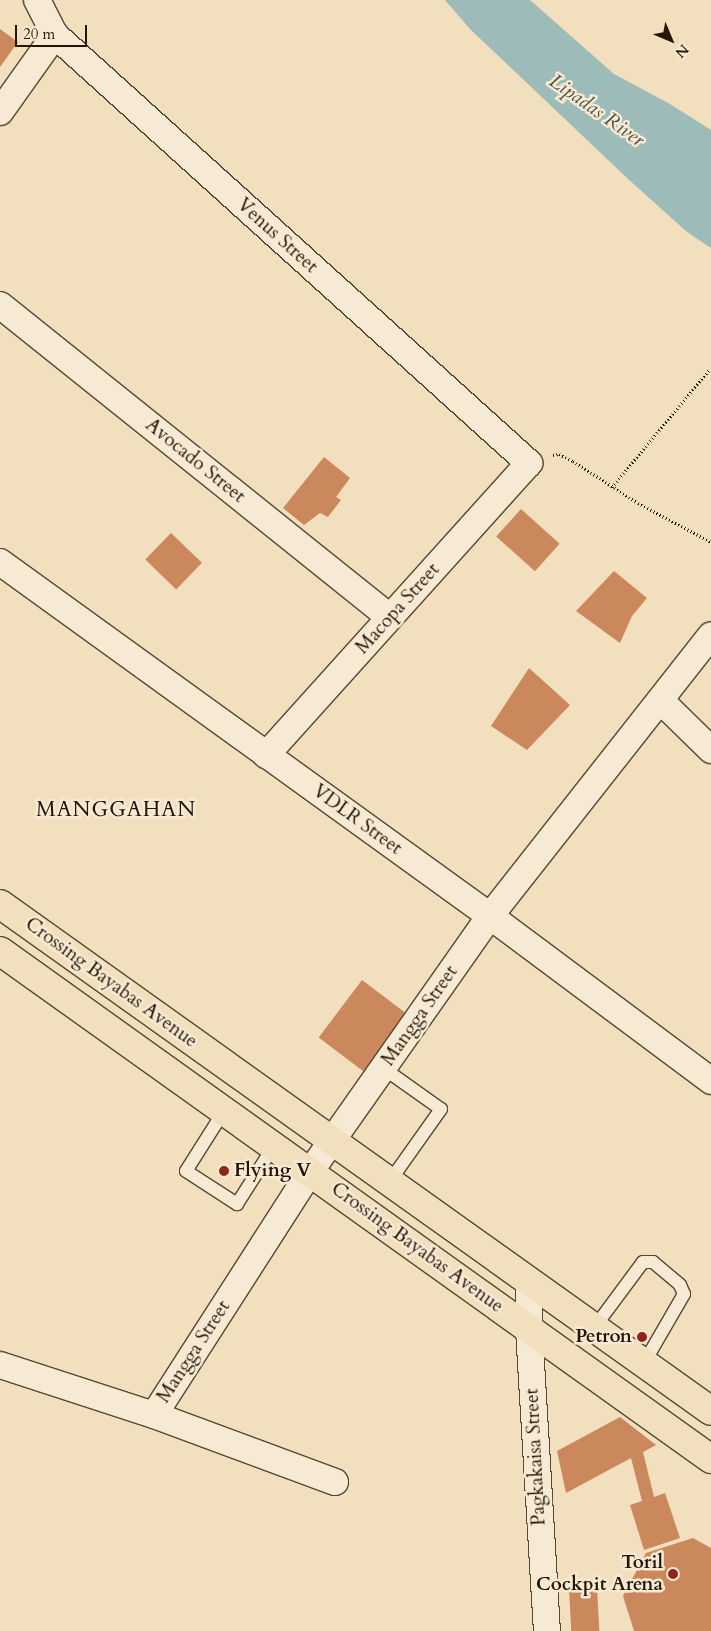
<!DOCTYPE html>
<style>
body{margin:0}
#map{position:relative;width:711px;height:1631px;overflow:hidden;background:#f1dfbd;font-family:Cardo,serif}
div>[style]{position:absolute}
.water>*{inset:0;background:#9dbbb9}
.building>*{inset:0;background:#cc885d;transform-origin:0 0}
.path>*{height:3px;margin-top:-1.5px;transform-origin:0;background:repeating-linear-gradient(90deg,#241505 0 1px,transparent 0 3.5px)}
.roads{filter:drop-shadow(1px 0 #574833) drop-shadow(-1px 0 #574833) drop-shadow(0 1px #574833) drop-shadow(0 -1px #574833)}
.service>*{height:12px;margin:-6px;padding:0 6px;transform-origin:6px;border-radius:6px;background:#f6ead4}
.minor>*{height:26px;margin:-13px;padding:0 13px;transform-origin:13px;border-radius:13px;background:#f6ead4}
.primary>*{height:28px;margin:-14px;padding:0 14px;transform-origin:14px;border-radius:14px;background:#f1dfbd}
.dots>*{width:14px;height:14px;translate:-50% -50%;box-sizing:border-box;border:2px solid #f6ead4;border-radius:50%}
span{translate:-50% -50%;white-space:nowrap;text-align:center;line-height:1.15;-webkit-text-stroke:5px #f6ead4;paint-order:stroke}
.street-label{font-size:19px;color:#241505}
.poi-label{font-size:19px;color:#241505;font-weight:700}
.left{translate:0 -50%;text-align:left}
.right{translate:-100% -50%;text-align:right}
.water-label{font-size:20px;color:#4e4f44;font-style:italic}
.quarter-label{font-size:21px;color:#241505;letter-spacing:1px}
.north{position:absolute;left:646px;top:15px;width:50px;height:50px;-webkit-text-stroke:4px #f6ead4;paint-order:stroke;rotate:135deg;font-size:14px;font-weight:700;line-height:20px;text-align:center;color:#241505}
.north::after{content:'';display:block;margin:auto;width:18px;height:22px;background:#241505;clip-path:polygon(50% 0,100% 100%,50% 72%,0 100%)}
.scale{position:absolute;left:15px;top:25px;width:72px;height:22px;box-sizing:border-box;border:2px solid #241505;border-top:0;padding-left:6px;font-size:15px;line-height:18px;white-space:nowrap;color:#241505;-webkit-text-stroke:4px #f6ead4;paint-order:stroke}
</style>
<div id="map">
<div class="water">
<i style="clip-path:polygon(445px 0,530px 0,614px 74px,670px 104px,711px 130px,711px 248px,687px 232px,627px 178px,470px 29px)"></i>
</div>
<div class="building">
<i style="clip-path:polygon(0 29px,18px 42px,0 67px)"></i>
<i style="clip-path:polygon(324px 457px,350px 478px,336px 497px,341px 500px,328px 517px,320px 513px,304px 525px,283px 508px)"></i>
<i style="left:521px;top:509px;width:52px;height:37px;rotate:42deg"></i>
<i style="left:171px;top:533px;width:43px;height:37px;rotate:44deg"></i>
<i style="clip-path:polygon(614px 571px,647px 598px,632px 616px,620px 643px,576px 611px)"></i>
<i style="clip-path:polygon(529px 668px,570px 705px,527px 750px,491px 726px)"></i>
<i style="left:362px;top:980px;width:58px;height:72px;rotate:37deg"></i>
<i style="clip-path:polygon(620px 1417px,656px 1445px,643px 1452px,654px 1497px,665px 1493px,680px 1538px,644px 1550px,630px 1505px,642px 1501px,631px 1458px,566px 1493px,557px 1451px)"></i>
<i style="clip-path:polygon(693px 1538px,711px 1548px,711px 1631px,634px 1631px,623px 1596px,646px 1553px)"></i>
<i style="left:597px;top:1587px;width:44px;height:28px;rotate:87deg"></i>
</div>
<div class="path">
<i style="left:553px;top:455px;width:6px;rotate:-9deg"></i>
<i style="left:559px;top:454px;width:16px;rotate:27deg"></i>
<i style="left:573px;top:461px;width:77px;rotate:32.9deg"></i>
<i style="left:638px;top:503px;width:83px;rotate:28.1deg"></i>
<i style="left:612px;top:487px;width:152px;rotate:-50.3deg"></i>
</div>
<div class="roads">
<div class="service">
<i style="left:383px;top:1068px;width:71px;rotate:35.3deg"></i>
<i style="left:441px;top:1109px;width:88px;rotate:125.3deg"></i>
<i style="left:224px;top:1111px;width:71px;rotate:122.3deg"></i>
<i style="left:186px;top:1171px;width:61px;rotate:32.9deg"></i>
<i style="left:237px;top:1204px;width:69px;rotate:-57.5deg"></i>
<i style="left:594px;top:1328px;width:82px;rotate:-53.4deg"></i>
<i style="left:643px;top:1262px;width:10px"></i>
<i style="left:653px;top:1262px;width:35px;rotate:40deg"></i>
<i style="left:680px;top:1285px;width:10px;rotate:66deg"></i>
<i style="left:684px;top:1294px;width:80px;rotate:120.1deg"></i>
</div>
<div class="minor">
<i style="left:37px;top:0;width:39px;rotate:63deg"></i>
<i style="left:55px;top:35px;width:639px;rotate:42.08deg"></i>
<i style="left:529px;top:463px;width:393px;rotate:132deg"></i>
<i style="left:0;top:112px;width:95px;rotate:-54.5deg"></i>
<i style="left:0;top:305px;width:499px;rotate:38.7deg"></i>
<i style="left:0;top:562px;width:604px;rotate:35.85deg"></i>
<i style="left:490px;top:916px;width:276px;rotate:36.7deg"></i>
<i style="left:661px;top:701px;width:70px;rotate:44.4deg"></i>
<i style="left:529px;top:1282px;width:47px;rotate:90deg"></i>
<i style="left:529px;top:1329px;width:303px;rotate:86.6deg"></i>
<i style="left:0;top:1365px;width:162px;rotate:18deg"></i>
<i style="left:154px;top:1415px;width:193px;rotate:20.3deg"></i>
<i style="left:154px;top:1415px;width:289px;rotate:-57.3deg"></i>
<i style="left:310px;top:1172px;width:313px;rotate:-54.9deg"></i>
<i style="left:490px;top:916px;width:357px;rotate:-51.8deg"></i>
</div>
<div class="primary">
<i style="left:0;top:904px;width:873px;rotate:35.49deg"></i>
<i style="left:0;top:951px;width:874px;rotate:35.55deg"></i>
</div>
</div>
<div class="dots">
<i style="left:224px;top:1171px;background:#8f2418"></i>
<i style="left:642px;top:1337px;background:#8f2418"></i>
<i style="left:673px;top:1574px;background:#8f2418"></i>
</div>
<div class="street-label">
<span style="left:277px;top:236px;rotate:42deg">Venus Street</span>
<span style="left:195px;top:461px;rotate:39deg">Avocado Street</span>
<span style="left:398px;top:609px;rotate:-48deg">Macopa Street</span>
<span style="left:357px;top:820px;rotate:36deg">VDLR Street</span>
<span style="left:111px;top:983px;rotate:36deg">Crossing Bayabas Avenue</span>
<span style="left:420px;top:1016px;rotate:-55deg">Mangga Street</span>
<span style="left:417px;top:1248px;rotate:36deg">Crossing Bayabas Avenue</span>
<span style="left:194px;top:1352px;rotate:-57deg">Mangga Street</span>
<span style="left:536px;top:1457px;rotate:-93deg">Pagkakaisa Street</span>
</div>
<div class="poi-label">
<span class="left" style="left:234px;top:1171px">Flying V</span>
<span class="right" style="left:632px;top:1337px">Petron</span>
<span class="right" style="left:663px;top:1574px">Toril<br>Cockpit Arena</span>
</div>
<div class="water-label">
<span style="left:597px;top:110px;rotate:35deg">Lipadas River</span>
</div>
<div class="quarter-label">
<span style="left:116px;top:810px">MANGGAHAN</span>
</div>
<div class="north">N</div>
<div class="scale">20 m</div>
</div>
